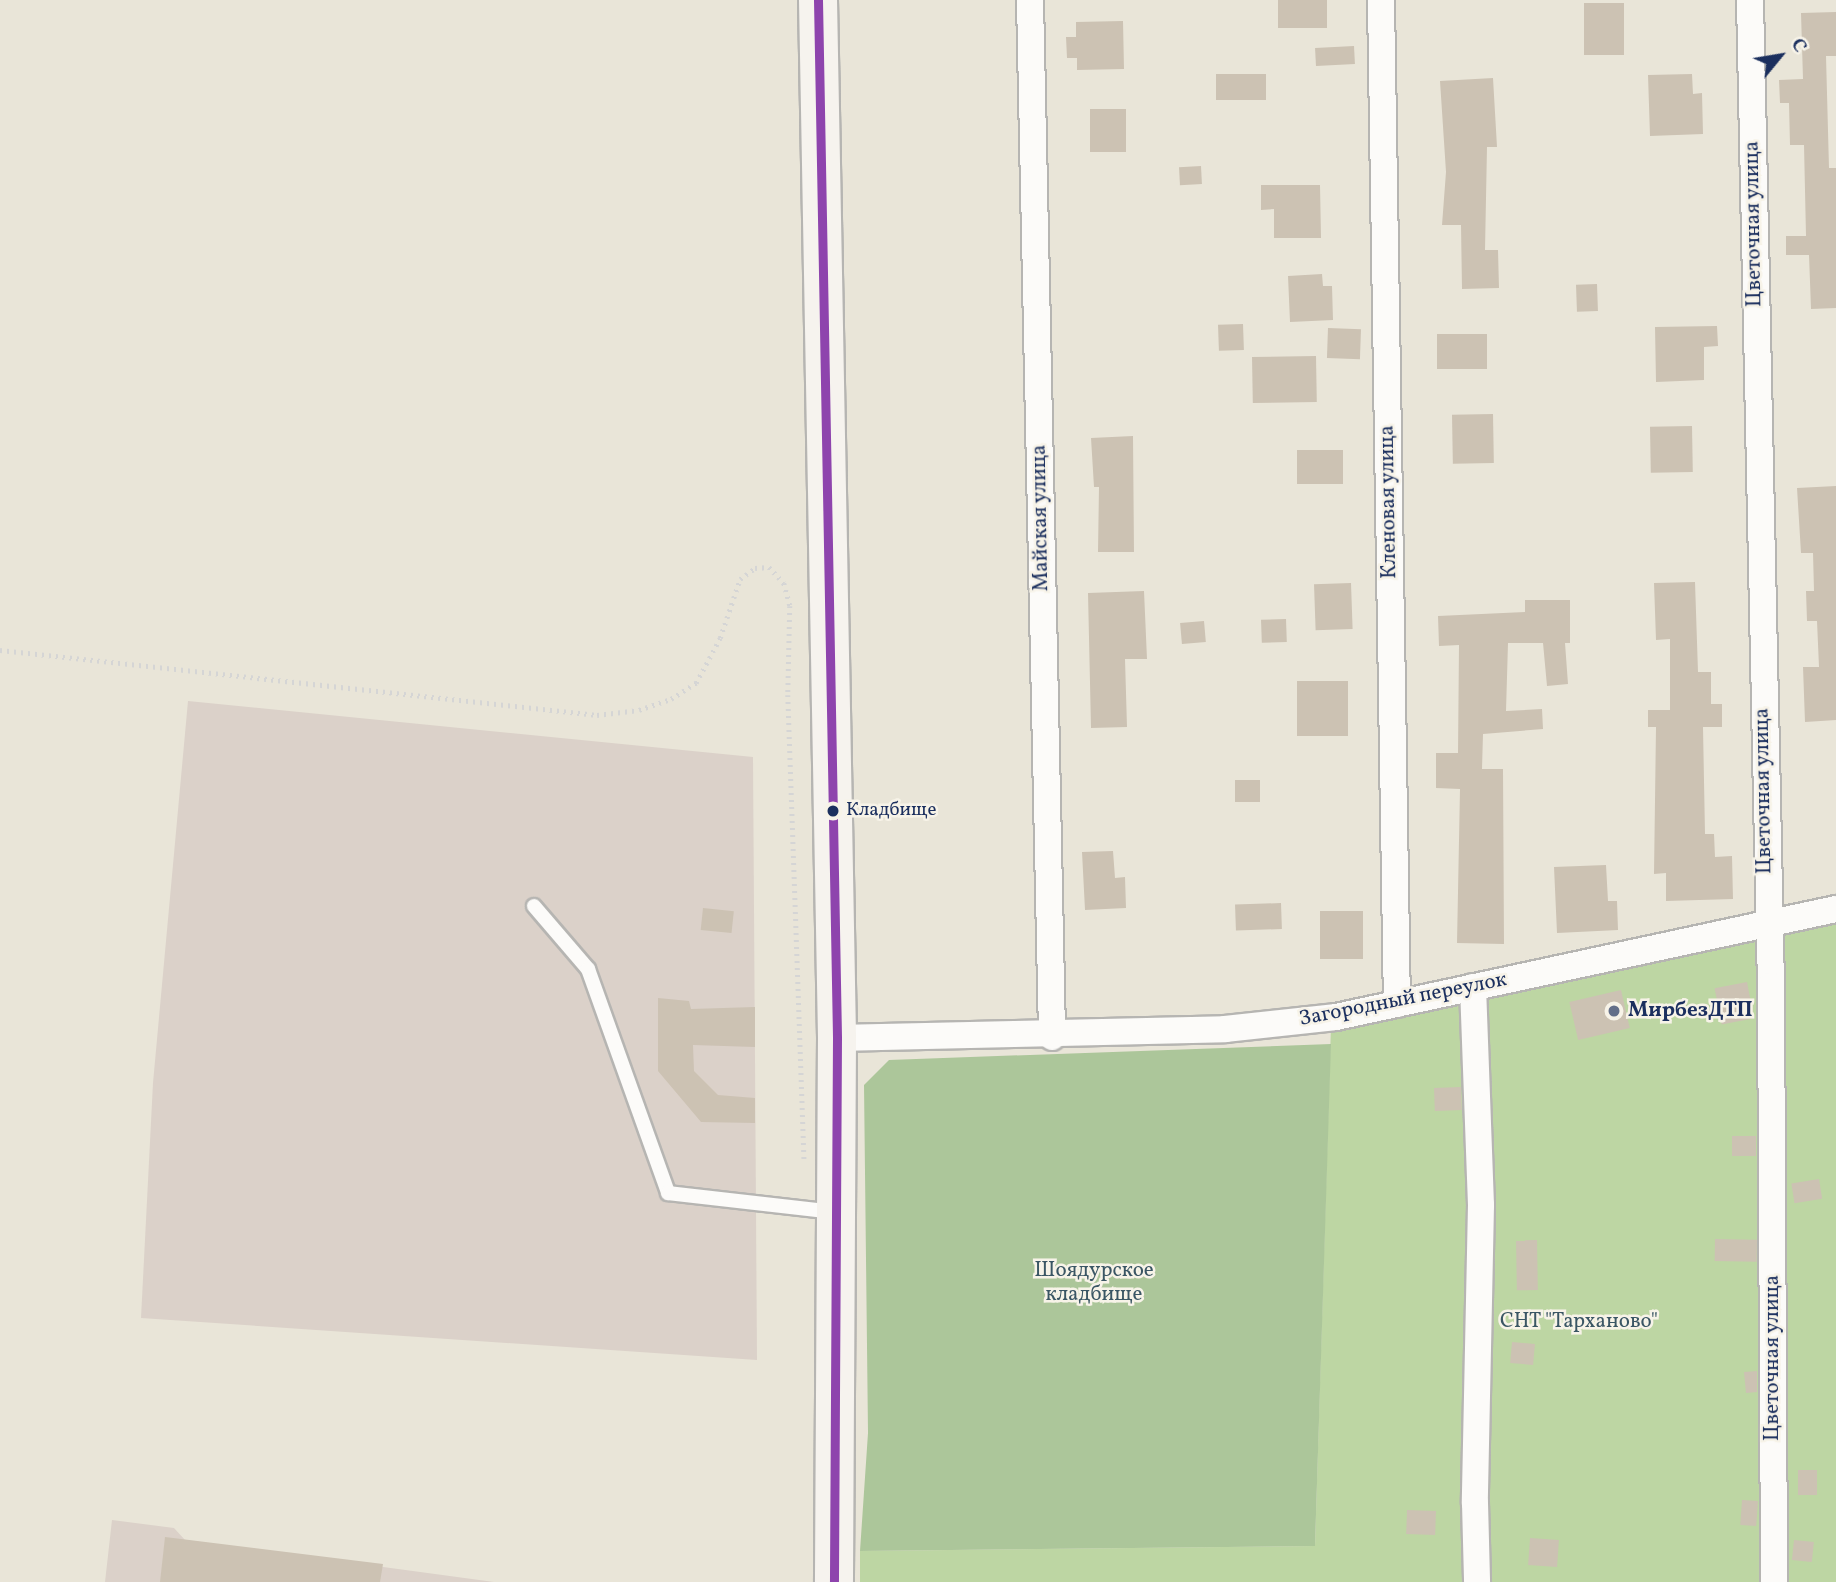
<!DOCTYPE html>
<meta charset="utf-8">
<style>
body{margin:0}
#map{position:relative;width:1836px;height:1582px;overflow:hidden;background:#e9e5d8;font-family:Vollkorn,serif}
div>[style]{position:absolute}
.industrial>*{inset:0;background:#dbd1c9}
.green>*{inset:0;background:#bdd6a3}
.forest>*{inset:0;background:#acc69a}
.building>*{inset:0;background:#ccc2b3;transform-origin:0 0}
.path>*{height:4.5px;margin-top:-2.25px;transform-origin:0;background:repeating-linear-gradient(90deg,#d5d5d5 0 2px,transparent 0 7px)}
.roads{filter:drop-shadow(2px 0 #b6b5b2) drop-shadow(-2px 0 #b6b5b2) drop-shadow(0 2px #b6b5b2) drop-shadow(0 -2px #b6b5b2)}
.lane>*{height:14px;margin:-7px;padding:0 7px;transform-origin:7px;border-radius:7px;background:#fcfbf9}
.street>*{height:26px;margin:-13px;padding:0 13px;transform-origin:13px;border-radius:13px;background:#fcfbf9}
.secondary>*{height:38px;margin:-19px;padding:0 19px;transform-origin:19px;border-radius:19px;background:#f6f3ee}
.bus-1>*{height:9px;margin:-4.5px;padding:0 4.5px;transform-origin:4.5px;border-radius:4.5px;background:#8e44ad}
.dots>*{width:19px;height:19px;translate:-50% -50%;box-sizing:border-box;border:4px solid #f7f3e8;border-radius:50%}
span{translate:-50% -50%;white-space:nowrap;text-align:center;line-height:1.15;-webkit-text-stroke:5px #f7f3e8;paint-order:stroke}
.bus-label{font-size:19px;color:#1b2f5e}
.left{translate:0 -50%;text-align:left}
.street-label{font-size:21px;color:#1b2f5e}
.poi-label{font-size:21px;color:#1b2f5e;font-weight:700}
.park-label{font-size:21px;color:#3a5664}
.north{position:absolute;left:1745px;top:21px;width:70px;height:70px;-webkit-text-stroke:5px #f7f3e8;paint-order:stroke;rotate:60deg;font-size:19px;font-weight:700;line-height:28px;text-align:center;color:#1b2f5e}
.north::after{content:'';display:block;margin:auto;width:24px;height:32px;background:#1b2f5e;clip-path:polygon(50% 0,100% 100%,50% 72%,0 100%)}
</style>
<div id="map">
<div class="industrial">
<i style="clip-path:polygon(188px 701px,753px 757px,757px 1360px,141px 1318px,153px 1083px)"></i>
<i style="clip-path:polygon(112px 1520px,174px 1528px,185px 1540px,494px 1582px,105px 1582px)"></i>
</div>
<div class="green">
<i style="clip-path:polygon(1836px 913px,1836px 1582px,860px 1582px,860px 1551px,1315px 1546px,1331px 1025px)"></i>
</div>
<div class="forest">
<i style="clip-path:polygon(1331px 1044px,1315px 1546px,860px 1551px,868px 1433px,864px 1085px,889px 1060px)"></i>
</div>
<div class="building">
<i style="left:1278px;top:0;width:49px;height:28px"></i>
<i style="left:1584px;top:3px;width:40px;height:52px"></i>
<i style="clip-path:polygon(1836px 12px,1836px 56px,1826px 56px,1829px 168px,1836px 168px,1836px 308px,1811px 309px,1809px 255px,1786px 255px,1786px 236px,1806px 236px,1804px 145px,1790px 145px,1789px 103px,1780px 103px,1779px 80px,1803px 79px,1801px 13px)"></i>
<i style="clip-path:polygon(1123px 21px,1124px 69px,1077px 70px,1077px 58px,1067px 58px,1066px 37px,1076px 37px,1076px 22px)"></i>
<i style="left:1354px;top:46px;width:18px;height:39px;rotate:87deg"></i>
<i style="left:1216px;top:74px;width:50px;height:26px"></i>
<i style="clip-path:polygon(1692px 74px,1693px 94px,1702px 93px,1703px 134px,1650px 136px,1648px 75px)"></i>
<i style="clip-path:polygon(1493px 78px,1497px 147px,1487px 147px,1485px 250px,1498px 250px,1499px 288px,1462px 289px,1461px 225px,1442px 225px,1446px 172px,1440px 81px)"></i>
<i style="left:1090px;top:109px;width:36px;height:43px"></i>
<i style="left:1201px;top:166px;width:18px;height:22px;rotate:87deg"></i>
<i style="clip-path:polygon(1261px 185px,1320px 185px,1321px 238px,1274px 238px,1274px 209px,1261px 210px)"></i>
<i style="clip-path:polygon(1322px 274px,1323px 286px,1332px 286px,1333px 320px,1290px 322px,1288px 276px)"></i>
<i style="left:1597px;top:284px;width:27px;height:21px;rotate:88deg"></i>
<i style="left:1243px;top:324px;width:26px;height:25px;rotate:88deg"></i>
<i style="clip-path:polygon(1717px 326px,1718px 346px,1704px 347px,1704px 380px,1656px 382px,1655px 327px)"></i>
<i style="left:1328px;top:328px;width:33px;height:30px;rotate:2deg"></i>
<i style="left:1487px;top:334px;width:35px;height:50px;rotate:90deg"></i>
<i style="left:1316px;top:356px;width:46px;height:64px;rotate:89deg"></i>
<i style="left:1493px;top:414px;width:49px;height:41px;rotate:89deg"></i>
<i style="left:1692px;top:426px;width:46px;height:42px;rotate:89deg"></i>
<i style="clip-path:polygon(1133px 436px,1134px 552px,1098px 552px,1099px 487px,1094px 487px,1091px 438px)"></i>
<i style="left:1343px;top:450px;width:34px;height:46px;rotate:90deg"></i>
<i style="clip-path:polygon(1836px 486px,1836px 720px,1805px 722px,1803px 667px,1819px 667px,1817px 621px,1807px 621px,1806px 591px,1814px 591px,1813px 553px,1801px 553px,1797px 488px)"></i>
<i style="clip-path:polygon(1695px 582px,1698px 672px,1711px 672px,1711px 704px,1722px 704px,1722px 727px,1703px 727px,1705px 834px,1714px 834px,1715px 857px,1732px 856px,1733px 899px,1666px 901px,1666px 873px,1654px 874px,1656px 727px,1648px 727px,1648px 710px,1670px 710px,1670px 639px,1656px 640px,1654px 583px)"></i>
<i style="left:1351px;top:583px;width:46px;height:37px;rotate:88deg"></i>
<i style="clip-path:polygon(1144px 591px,1147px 659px,1125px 659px,1127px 727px,1091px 728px,1088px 593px)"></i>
<i style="clip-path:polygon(1525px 600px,1570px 600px,1570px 643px,1565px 643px,1568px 684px,1547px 686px,1543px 643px,1508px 643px,1506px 711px,1542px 709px,1543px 729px,1483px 734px,1482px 769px,1503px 769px,1504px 944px,1457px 943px,1460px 789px,1436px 788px,1436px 753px,1458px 753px,1459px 645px,1439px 646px,1438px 616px,1525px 612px)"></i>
<i style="left:1286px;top:619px;width:23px;height:25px;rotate:88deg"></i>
<i style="left:1204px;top:621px;width:21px;height:24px;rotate:85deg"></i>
<i style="left:1297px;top:681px;width:51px;height:55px"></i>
<i style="left:1235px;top:780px;width:25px;height:22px"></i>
<i style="clip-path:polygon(1113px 851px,1115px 878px,1125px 877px,1126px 908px,1085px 910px,1082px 852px)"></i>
<i style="clip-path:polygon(1606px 865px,1608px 901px,1617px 901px,1618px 930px,1557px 933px,1554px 867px)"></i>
<i style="left:1281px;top:903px;width:26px;height:46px;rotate:88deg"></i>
<i style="left:703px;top:908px;width:31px;height:22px;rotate:6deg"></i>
<i style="left:1320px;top:911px;width:43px;height:48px"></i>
<i style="left:1747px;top:982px;width:37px;height:33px;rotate:79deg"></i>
<i style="left:1621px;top:990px;width:39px;height:53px;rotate:77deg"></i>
<i style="clip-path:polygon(658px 998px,689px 1001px,691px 1009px,755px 1007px,755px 1047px,693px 1045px,694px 1071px,718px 1095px,755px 1098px,755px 1123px,701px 1122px,658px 1071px)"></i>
<i style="left:1461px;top:1087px;width:23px;height:27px;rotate:88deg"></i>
<i style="left:1756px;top:1136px;width:20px;height:24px;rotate:90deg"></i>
<i style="left:1819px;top:1179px;width:20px;height:28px;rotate:81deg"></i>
<i style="left:1715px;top:1239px;width:42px;height:22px;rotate:1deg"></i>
<i style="left:1537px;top:1240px;width:50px;height:21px;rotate:89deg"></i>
<i style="left:1512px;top:1342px;width:23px;height:21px;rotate:5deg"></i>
<i style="clip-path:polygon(1757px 1371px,1757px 1392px,1746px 1393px,1744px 1372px)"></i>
<i style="left:1798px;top:1470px;width:19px;height:25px"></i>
<i style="left:1742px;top:1500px;width:16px;height:25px;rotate:4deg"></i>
<i style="left:1407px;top:1510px;width:29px;height:24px;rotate:2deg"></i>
<i style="clip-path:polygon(165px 1537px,383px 1564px,380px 1582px,160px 1582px)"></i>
<i style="left:1530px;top:1538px;width:29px;height:27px;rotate:4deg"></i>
<i style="left:1794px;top:1540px;width:20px;height:20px;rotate:6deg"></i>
</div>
<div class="path">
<i style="left:0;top:650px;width:601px;rotate:6.21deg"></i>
<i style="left:597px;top:715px;width:42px;rotate:-6.8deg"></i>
<i style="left:639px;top:710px;width:34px;rotate:-19deg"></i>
<i style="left:671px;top:699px;width:30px;rotate:-33deg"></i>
<i style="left:696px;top:683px;width:51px;rotate:-61.9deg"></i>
<i style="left:720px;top:638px;width:62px;rotate:-71.3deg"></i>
<i style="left:740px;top:579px;width:19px;rotate:-36deg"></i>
<i style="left:755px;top:568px;width:14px;rotate:-4deg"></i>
<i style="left:769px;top:567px;width:22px;rotate:47deg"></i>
<i style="left:784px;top:583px;width:24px;rotate:75deg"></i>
<i style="left:790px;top:606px;width:89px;rotate:91.3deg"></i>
<i style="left:788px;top:695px;width:464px;rotate:88deg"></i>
</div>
<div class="roads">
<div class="lane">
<i style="left:534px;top:906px;width:83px;rotate:49.4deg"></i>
<i style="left:588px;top:969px;width:238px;rotate:70.3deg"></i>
<i style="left:668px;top:1193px;width:167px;rotate:6.5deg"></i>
</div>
<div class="street">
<i style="left:1030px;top:0;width:1037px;rotate:88.78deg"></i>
<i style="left:1381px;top:0;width:1004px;rotate:89.09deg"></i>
<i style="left:1750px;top:0;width:986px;rotate:88.78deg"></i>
<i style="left:1771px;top:986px;width:596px;rotate:89.71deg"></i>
<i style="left:1473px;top:987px;width:218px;rotate:87.9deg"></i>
<i style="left:1481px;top:1205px;width:298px;rotate:91.2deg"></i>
<i style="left:1475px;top:1503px;width:79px;rotate:88.5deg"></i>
<i style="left:837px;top:1038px;width:388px;rotate:-1.3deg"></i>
<i style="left:1225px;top:1029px;width:112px;rotate:-6.2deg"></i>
<i style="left:1336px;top:1017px;width:512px;rotate:-12.19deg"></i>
</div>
<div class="secondary">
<i style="left:818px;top:0;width:1038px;rotate:88.95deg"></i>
<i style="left:837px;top:1038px;width:544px;rotate:90.32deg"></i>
</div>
</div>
<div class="bus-1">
<i style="left:818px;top:0;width:1038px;rotate:88.95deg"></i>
<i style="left:837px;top:1038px;width:544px;rotate:90.32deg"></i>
</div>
<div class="dots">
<i style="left:833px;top:811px;background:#1b2f5e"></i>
<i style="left:1614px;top:1011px;background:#636f89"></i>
</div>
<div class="bus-label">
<span class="left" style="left:846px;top:811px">Кладбище</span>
</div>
<div class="street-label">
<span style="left:1754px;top:224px;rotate:-91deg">Цветочная улица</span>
<span style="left:1389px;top:502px;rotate:-91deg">Кленовая улица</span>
<span style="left:1041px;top:518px;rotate:-91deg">Майская улица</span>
<span style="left:1764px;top:791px;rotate:-91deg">Цветочная улица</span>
<span style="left:1403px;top:1000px;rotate:-11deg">Загородный переулок</span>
<span style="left:1773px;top:1358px;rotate:-90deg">Цветочная улица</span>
</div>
<div class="poi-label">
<span class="left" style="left:1628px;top:1011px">МирбезДТП</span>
</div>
<div class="park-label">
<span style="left:1094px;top:1283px">Шоядурское<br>кладбище</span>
<span style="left:1579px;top:1322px">СНТ "Тарханово"</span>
</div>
<div class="north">С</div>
</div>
